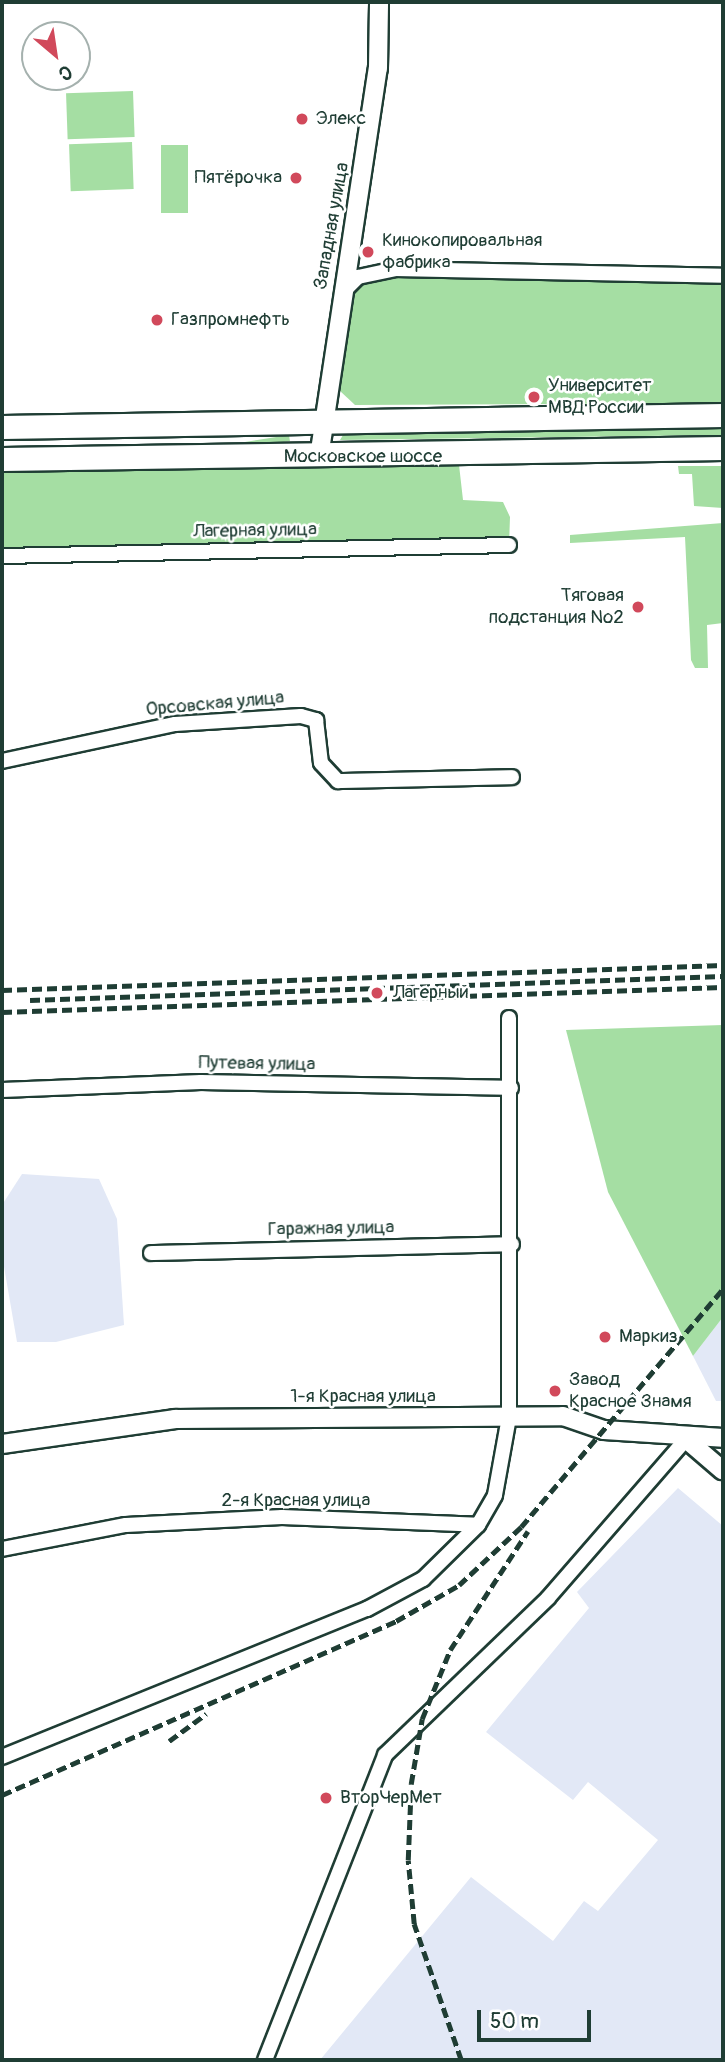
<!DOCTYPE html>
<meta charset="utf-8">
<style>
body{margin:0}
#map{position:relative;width:725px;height:2062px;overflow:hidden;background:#fff;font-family:Pangolin,sans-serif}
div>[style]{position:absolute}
.built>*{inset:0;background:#e2e8f6}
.green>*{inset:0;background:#a5dea3;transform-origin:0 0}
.roads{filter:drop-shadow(2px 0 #1f3d34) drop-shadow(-2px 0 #1f3d34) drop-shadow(0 2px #1f3d34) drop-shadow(0 -2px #1f3d34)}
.minor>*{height:14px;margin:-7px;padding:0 7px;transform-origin:7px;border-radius:7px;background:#fff}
.tertiary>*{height:18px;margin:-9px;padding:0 9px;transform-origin:9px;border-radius:9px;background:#fff}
.primary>*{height:23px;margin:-11.5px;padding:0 11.5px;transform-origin:11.5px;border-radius:11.5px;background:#fff}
.rail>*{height:4.5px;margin-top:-2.25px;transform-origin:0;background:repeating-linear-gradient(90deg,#1f3d34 0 10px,transparent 0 15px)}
.dots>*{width:19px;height:19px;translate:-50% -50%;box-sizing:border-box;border:4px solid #fff;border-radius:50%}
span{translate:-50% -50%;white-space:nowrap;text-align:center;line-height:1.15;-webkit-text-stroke:5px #fff;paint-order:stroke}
.poi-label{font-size:19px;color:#1f3d34}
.left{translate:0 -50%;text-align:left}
.right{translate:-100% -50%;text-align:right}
.street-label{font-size:19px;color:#1f3d34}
.frame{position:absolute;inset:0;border:4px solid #1f3d34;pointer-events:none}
.north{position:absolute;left:21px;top:21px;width:70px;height:70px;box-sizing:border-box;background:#fff;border:2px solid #a5b1ae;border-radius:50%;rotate:151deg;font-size:19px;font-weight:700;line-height:28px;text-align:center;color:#1f3d34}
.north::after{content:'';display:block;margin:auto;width:24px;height:32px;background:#d1495b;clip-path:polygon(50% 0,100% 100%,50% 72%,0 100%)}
.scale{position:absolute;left:477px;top:2010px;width:114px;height:32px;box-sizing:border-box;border:4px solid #1f3d34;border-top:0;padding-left:9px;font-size:21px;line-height:24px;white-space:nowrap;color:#1f3d34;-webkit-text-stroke:5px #fff;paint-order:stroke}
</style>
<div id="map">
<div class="built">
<i style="clip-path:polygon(22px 1174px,99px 1179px,117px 1219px,124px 1325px,56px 1342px,17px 1342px,2px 1255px,2px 1205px)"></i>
<i style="clip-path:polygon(723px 1317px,723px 1401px,716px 1401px,693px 1356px)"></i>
<i style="clip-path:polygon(678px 1488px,723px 1526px,723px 2060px,320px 2060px,471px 1877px,553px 1941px,584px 1901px,598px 1911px,658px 1840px,588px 1782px,573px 1800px,486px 1732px,589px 1608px,577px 1592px)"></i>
</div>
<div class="green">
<i style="left:133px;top:91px;width:46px;height:67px;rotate:88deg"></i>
<i style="left:132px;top:142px;width:47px;height:63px;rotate:88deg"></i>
<i style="left:161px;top:145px;width:27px;height:68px"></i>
<i style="clip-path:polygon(396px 275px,723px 283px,723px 403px,355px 405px,339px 390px,347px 301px,357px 285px)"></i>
<i style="clip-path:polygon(723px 426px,723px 435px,340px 440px,343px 435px)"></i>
<i style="left:289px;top:435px;width:6px;height:287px;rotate:81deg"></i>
<i style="clip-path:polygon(458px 456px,463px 500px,503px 502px,510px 517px,509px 545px,2px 556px,2px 466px)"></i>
<i style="clip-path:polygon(678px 466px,723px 466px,723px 508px,694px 506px,692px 474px,679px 474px)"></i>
<i style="clip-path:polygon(723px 523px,723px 623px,707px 625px,708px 668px,695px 668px,691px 660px,685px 537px,570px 543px,570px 535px)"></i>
<i style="clip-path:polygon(723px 1025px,723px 1317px,693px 1356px,608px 1192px,566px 1030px)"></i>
</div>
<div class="roads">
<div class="minor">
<i style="left:342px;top:293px;width:23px;rotate:-45deg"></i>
<i style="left:358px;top:277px;width:38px;rotate:-12deg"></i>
<i style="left:395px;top:269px;width:328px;rotate:1.2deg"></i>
<i style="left:2px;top:556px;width:507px;rotate:-1.24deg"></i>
<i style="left:2px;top:761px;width:177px;rotate:-12.1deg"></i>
<i style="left:175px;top:724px;width:126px;rotate:-3.6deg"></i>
<i style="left:301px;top:716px;width:16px;rotate:15deg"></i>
<i style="left:316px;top:720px;width:43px;rotate:83.4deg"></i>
<i style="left:321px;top:763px;width:25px;rotate:47deg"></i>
<i style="left:338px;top:781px;width:174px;rotate:-1.3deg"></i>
<i style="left:2px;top:1090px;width:199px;rotate:-2.3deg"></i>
<i style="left:201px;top:1082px;width:310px;rotate:1.1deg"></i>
<i style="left:151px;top:1253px;width:361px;rotate:-1.4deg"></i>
<i style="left:2px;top:1549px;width:126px;rotate:-11deg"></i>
<i style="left:126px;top:1525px;width:156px;rotate:-2.9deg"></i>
<i style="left:282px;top:1517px;width:196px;rotate:2.3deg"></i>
<i style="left:2px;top:1757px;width:394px;rotate:-22.1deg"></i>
<i style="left:367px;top:1609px;width:64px;rotate:-28.2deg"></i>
<i style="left:423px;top:1579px;width:77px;rotate:-44.5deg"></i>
<i style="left:478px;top:1525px;width:34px;rotate:-60deg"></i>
<i style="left:495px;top:1495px;width:79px;rotate:-79.8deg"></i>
<i style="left:509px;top:1417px;width:399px;rotate:-90deg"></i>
<i style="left:265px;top:2060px;width:328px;rotate:-68.5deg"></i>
<i style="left:385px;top:1755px;width:226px;rotate:-43.9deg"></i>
<i style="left:548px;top:1598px;width:211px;rotate:-49deg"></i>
</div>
<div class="tertiary">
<i style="left:319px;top:457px;width:393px;rotate:-81.4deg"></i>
<i style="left:378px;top:68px;width:66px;rotate:-89.1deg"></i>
<i style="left:686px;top:1439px;width:48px;rotate:40.7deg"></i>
<i style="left:2px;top:1444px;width:175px;rotate:-8.2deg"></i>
<i style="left:175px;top:1419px;width:388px;rotate:-0.4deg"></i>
<i style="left:563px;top:1416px;width:43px;rotate:18.9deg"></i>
<i style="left:604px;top:1430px;width:119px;rotate:3.8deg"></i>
</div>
<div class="primary">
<i style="left:2px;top:427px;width:721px;rotate:-0.95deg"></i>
<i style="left:2px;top:459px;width:721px;rotate:-0.87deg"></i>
</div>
</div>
<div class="rail">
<i style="left:2px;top:990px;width:721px;rotate:-1.99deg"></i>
<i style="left:30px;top:1000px;width:693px;rotate:-1.98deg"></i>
<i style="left:2px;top:1012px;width:721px;rotate:-1.99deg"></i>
<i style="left:169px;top:1741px;width:46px;rotate:-36.1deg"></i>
<i style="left:2px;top:1795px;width:431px;rotate:-23.8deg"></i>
<i style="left:396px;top:1621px;width:73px;rotate:-29.7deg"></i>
<i style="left:459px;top:1585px;width:85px;rotate:-43.1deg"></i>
<i style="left:521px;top:1527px;width:312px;rotate:-49.7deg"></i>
<i style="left:461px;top:2060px;width:144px;rotate:-109.1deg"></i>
<i style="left:414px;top:1924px;width:64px;rotate:-95.4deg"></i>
<i style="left:408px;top:1860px;width:76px;rotate:-87.7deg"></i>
<i style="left:411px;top:1784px;width:66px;rotate:-80.4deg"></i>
<i style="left:422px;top:1719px;width:74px;rotate:-67.9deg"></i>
<i style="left:450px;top:1650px;width:142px;rotate:-56.8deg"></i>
</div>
<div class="dots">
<i style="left:302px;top:119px;background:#d1495b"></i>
<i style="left:296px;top:178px;background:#d1495b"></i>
<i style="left:368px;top:252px;background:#d1495b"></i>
<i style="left:157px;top:320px;background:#d1495b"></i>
<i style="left:534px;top:397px;background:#d1495b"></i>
<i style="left:638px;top:607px;background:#d1495b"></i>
<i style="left:377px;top:993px;background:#d1495b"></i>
<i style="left:605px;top:1337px;background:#d1495b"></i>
<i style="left:555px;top:1391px;background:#d1495b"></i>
<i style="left:326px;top:1798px;background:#d1495b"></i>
</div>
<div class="poi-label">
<span class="left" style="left:316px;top:119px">Элекс</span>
<span class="right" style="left:282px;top:178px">Пятёрочка</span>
<span class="left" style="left:382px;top:252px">Кинокопировальная<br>фабрика</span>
<span class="left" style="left:171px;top:320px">Газпромнефть</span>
<span class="left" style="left:548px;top:397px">Университет<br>МВД России</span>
<span class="right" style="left:624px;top:607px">Тяговая<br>подстанция №2</span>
<span class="left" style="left:393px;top:993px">Лагерный</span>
<span class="left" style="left:619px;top:1337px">Маркиз</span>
<span class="left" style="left:569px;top:1391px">Завод<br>Красное Знамя</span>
<span class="left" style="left:340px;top:1798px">ВторЧерМет</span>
</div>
<div class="street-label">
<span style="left:332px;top:226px;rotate:-80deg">Западная улица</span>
<span style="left:363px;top:457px">Московское шоссе</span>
<span style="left:255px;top:531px;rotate:-1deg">Лагерная улица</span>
<span style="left:215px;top:704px;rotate:-5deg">Орсовская улица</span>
<span style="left:257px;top:1064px;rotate:1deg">Путевая улица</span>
<span style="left:331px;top:1229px;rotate:-1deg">Гаражная улица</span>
<span style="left:363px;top:1397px">1-я Красная улица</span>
<span style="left:296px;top:1501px">2-я Красная улица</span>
</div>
<div class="frame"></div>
<div class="north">С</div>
<div class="scale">50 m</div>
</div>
